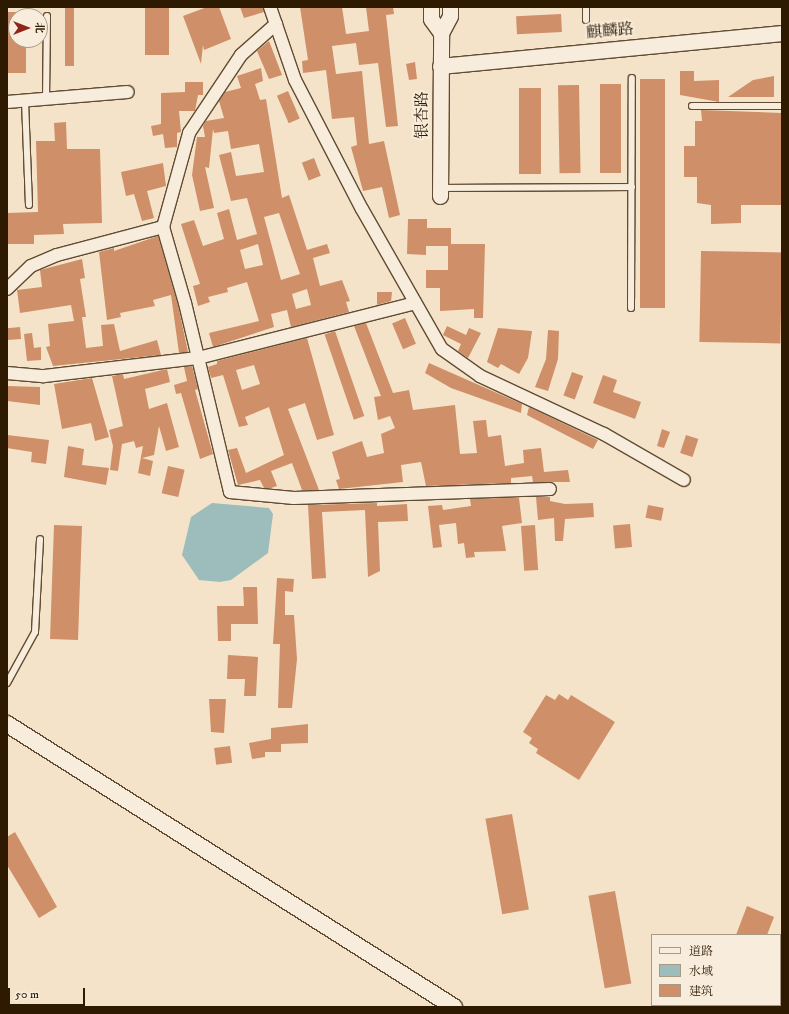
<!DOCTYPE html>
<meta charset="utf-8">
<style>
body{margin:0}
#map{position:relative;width:789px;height:1014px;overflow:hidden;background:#f4e3c9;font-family:"IM FELL DW Pica","Noto Serif SC",serif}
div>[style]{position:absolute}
.water>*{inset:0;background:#9cbdbb}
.building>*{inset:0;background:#cf8f68;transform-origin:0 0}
.roads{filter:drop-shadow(1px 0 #604c32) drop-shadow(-1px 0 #604c32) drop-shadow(0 1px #604c32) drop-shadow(0 -1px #604c32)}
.service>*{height:6px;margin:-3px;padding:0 3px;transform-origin:3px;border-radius:3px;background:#f8eddc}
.minor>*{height:12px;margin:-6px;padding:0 6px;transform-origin:6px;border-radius:6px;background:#f8eddc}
.tertiary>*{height:15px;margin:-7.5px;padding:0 7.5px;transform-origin:7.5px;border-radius:7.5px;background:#f8eddc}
.secondary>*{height:16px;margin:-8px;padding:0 8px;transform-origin:8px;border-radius:8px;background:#f8eddc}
span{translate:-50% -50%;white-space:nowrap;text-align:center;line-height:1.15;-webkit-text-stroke:3.5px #f8eddc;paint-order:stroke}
.street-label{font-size:16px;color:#2e1a00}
.frame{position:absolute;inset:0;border:8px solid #2e1a00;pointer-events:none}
.legend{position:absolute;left:651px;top:934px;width:130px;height:72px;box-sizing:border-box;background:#f8eddc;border:1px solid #a79984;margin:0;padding:5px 7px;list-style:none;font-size:12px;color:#2e1a00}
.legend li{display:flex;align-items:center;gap:8px;height:20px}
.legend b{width:20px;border:1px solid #a79984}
.north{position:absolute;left:8px;top:8px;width:40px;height:40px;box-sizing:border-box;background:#f8eddc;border:1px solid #a79984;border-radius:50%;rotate:90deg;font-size:11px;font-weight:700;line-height:16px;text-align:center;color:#2e1a00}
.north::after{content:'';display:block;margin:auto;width:14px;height:18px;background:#8f2418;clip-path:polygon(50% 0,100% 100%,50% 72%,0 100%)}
.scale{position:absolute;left:8px;top:988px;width:77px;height:18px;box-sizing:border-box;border:2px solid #2e1a00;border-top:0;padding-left:5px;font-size:12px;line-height:14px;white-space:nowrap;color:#2e1a00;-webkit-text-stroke:3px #f8eddc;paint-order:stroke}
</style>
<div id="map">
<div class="water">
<i style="clip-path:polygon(212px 503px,269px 508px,273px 514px,268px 553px,231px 580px,220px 582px,199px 580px,182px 555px,191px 517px)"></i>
</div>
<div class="building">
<i style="left:65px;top:7px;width:9px;height:59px"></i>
<i style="left:145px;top:7px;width:24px;height:48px"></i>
<i style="clip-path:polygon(207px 7px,219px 7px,231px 39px,204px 50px,203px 45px,201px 64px,183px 16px)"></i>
<i style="clip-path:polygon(240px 7px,263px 7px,264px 12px,244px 18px)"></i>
<i style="clip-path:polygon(300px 7px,342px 7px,346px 34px,369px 31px,366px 7px,393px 7px,394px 14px,386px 15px,398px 126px,386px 127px,378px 63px,359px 65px,356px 43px,332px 46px,336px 74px,362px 71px,369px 144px,384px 141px,400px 215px,389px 218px,382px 187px,363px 191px,351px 147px,357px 145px,354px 117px,332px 119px,326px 70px,303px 73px,302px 61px,308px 60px)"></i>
<i style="clip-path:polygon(7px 12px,16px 12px,16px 40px,26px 40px,26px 73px,7px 73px)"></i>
<i style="left:561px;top:14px;width:18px;height:45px;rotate:87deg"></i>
<i style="clip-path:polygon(269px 41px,282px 75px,269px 79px,257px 51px)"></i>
<i style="clip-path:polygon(415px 62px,417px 79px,409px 80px,406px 64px)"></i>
<i style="clip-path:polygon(evenodd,261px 68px,263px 81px,255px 84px,260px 100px,266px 99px,282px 198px,289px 195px,307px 250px,327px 244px,330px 253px,313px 258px,320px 286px,342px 280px,350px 301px,346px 302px,349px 312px,291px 327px,287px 310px,271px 314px,274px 327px,213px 347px,209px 333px,259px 321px,247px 282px,227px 288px,228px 292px,208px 297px,210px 302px,198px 306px,193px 286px,200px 284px,181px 224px,194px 220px,203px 246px,224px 239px,217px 213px,229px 209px,237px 240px,257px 234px,247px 198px,231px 201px,219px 155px,231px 152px,236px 176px,264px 172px,259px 144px,231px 149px,228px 131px,214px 133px,213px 129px,209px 168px,205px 167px,214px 208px,200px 211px,192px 175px,197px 137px,205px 137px,203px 126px,206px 121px,224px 118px,219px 101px,225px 92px,241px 88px,237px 76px,261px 68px,279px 213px,300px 274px,281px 280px,264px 217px,279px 213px,261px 68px,258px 244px,263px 265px,245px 269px,240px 250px,258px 244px,261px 68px,307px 289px,311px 305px,296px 309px,292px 294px,307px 289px)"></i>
<i style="clip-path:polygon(680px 71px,694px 71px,694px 81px,719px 80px,719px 102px,680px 95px)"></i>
<i style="clip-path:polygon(774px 76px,774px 97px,728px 97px,753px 80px)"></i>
<i style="left:640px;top:79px;width:25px;height:229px"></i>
<i style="clip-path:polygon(185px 82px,203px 82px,203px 95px,198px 95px,195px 111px,179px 111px,181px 132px,177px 133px,177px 147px,165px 148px,163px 134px,153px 136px,151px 126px,161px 124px,161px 93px,185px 92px)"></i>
<i style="left:600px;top:84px;width:21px;height:89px"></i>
<i style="left:579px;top:85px;width:88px;height:21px;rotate:89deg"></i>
<i style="left:519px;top:88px;width:22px;height:86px"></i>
<i style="left:288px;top:91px;width:30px;height:12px;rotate:67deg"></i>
<i style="clip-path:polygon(701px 110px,782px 113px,782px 205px,741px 205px,741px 223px,711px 224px,711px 205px,697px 203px,697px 177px,684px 177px,684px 146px,695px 146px,695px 121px,702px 121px)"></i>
<i style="clip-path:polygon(66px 122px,67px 149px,100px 149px,102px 223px,63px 224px,64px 234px,34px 235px,34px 244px,7px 244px,7px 213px,38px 212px,36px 141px,55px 141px,54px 123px)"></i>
<i style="left:314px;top:158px;width:19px;height:13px;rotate:69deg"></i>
<i style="clip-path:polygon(163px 163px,166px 186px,147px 191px,154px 218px,142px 221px,134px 194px,126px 196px,121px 172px)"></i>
<i style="clip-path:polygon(408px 219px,427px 219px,427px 228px,451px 228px,451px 244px,485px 244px,483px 318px,474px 318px,474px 309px,440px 311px,440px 288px,426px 288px,426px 270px,448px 270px,448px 246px,426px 246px,426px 255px,407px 254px)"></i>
<i style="clip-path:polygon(158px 236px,178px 305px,188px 352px,179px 353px,171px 295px,153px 300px,155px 306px,120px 313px,121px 317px,107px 320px,99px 252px,114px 248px,114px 251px)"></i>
<i style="left:701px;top:251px;width:81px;height:91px;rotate:1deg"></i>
<i style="clip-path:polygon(82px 259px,85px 278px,80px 279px,86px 317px,82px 317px,86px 348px,103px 346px,101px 325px,114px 324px,120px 351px,157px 340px,161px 355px,53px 366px,46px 347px,50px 346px,48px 324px,74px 321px,71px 305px,20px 313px,17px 290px,42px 287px,40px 270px)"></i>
<i style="clip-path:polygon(377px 292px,392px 292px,391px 301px,377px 305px)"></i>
<i style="left:405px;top:318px;width:28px;height:14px;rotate:67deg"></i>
<i style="clip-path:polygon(366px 323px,393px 393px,409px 390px,413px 410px,455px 405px,460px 454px,477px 453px,473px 421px,486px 420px,488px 437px,501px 435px,505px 466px,524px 463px,523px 450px,541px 448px,544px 472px,568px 470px,570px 482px,533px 482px,532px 476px,511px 478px,511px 483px,426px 486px,421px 462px,401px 465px,403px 482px,339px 489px,336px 480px,340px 479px,332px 452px,362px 441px,367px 457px,384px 453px,381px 434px,395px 428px,390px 416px,378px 420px,374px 397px,381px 396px,354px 326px)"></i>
<i style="clip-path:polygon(447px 326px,466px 335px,469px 328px,481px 333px,468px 358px,458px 351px,461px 344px,443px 335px)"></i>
<i style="left:20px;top:327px;width:12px;height:13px;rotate:85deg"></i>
<i style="clip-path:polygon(498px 328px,532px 331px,528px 358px,519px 374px,501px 364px,498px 368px,487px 362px)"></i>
<i style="clip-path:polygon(548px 330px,559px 331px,558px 359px,548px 391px,535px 387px,546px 359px)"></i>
<i style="left:335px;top:331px;width:90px;height:11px;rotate:71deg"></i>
<i style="clip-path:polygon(32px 333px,34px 348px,41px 347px,41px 360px,27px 361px,24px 334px)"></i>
<i style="clip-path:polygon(evenodd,307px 338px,334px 435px,317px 440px,305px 403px,288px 409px,319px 490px,302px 490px,292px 463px,271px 471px,277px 486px,271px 488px,264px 488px,260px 480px,238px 485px,228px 450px,237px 448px,246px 473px,284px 455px,269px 407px,245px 417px,248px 425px,239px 427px,223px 375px,211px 378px,208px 367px,217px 364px,217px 361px,307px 338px,254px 365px,260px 384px,242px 390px,236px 370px,254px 365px)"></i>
<i style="clip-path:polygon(429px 363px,522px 404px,521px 413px,451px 388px,425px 373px)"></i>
<i style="clip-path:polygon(192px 366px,198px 389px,195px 390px,213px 454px,200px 459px,181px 393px,176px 394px,174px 385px,187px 381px,184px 367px)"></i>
<i style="clip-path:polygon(167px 369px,170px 382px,145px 389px,149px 409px,167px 403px,179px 447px,166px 451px,159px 426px,154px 455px,142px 458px,153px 461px,150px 476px,138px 473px,143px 446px,136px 448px,134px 441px,122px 444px,118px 471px,110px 470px,113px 446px,109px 430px,123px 426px,112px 376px,123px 374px,124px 379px)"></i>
<i style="left:572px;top:372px;width:12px;height:25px;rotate:20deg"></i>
<i style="clip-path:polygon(603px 375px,617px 380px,613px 392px,641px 402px,635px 419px,593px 403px)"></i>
<i style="clip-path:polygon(92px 378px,109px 437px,95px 441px,91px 423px,62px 429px,54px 384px)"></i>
<i style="clip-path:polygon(7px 386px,40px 387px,40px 405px,7px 401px)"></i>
<i style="clip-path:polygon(529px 407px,598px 440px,593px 449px,527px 415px)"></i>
<i style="clip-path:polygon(662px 429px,670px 432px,664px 448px,657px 446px)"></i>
<i style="clip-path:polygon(7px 435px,49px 440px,46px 464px,31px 462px,32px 452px,7px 448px)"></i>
<i style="left:686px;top:435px;width:13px;height:19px;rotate:18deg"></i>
<i style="clip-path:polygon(68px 446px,84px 449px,82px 465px,109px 468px,106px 485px,64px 477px)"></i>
<i style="left:168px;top:466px;width:17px;height:28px;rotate:13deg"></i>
<i style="clip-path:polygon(536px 497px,550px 497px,550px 501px,565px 504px,593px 503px,594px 517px,565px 519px,563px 541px,555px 541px,554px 518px,538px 520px)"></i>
<i style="clip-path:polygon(501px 498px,519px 498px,522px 523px,502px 526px,506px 551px,474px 552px,475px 557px,466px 558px,464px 543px,458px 544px,456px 523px,439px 525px,442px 547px,433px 548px,428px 506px,442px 505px,443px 510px,471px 506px,470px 499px)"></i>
<i style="clip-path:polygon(377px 503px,377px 506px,407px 504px,408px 521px,378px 522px,380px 571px,368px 577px,365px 510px,322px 512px,326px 578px,312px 579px,308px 505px)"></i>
<i style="left:648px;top:505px;width:16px;height:13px;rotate:11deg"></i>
<i style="left:630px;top:524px;width:23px;height:17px;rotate:85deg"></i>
<i style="left:54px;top:525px;width:28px;height:114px;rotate:2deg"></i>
<i style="left:535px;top:525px;width:45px;height:14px;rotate:86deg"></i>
<i style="clip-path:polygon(277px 578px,294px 579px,293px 592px,285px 591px,285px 615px,294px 615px,297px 659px,292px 708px,278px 708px,280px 644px,273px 644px)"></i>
<i style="clip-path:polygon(243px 587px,257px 587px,258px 624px,231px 624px,231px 641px,218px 641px,217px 606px,244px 606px)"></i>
<i style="clip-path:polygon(228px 655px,258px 657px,256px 696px,244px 696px,245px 679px,227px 679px)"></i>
<i style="clip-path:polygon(559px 694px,568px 700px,571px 695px,615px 722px,579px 780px,536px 753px,538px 749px,529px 743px,532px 738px,523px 732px,546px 695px,555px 700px)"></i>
<i style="clip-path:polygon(209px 699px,226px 699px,224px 733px,211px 732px)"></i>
<i style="clip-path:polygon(308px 724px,308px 743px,281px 744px,281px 752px,265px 752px,265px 757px,252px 759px,249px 743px,271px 739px,271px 728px)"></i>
<i style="left:230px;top:746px;width:17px;height:16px;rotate:83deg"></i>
<i style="left:512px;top:814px;width:97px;height:27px;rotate:80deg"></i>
<i style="clip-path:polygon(15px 832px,57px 907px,39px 918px,7px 865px,7px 837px)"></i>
<i style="left:615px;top:891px;width:94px;height:27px;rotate:80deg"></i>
<i style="clip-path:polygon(747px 906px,774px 917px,767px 935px,736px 935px)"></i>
</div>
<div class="roads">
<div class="service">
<i style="left:586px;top:20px;width:13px;rotate:-90deg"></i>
<i style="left:46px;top:99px;width:83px;rotate:-89.3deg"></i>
<i style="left:25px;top:101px;width:104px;rotate:87.8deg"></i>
<i style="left:692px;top:106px;width:90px"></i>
<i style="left:440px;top:188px;width:192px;rotate:-0.3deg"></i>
<i style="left:631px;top:308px;width:230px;rotate:-89.8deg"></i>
<i style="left:7px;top:683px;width:58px;rotate:-61.2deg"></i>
<i style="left:35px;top:632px;width:93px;rotate:-86.9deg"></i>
</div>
<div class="minor">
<i style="left:270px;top:7px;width:77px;rotate:71.1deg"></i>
<i style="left:295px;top:80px;width:145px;rotate:62.6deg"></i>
<i style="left:362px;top:209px;width:161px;rotate:60.3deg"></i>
<i style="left:442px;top:349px;width:47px;rotate:35.4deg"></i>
<i style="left:480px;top:376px;width:137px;rotate:25.1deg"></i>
<i style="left:604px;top:434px;width:92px;rotate:29.9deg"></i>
<i style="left:7px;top:102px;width:121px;rotate:-4.7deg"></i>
<i style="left:163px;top:227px;width:79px;rotate:73.9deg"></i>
<i style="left:185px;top:303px;width:194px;rotate:76.6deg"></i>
<i style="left:230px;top:492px;width:64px;rotate:5.4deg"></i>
<i style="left:294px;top:498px;width:256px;rotate:-2deg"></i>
<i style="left:7px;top:289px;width:33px;rotate:-44deg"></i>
<i style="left:31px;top:266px;width:28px;rotate:-23deg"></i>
<i style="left:57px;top:255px;width:110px;rotate:-14.8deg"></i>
<i style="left:163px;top:227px;width:98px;rotate:-74.5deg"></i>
<i style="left:189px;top:133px;width:94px;rotate:-56.3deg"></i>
<i style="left:241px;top:55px;width:47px;rotate:-41.5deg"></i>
<i style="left:7px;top:373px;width:37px;rotate:5deg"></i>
<i style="left:44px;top:376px;width:155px;rotate:-6.7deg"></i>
<i style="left:198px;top:358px;width:224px;rotate:-14.2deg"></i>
</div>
<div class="tertiary">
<i style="left:431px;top:7px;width:12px;rotate:90deg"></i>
<i style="left:431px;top:19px;width:17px;rotate:54deg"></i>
<i style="left:440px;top:66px;width:344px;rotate:-5.5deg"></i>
<i style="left:440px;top:196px;width:163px;rotate:-89.6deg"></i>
<i style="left:441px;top:33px;width:19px;rotate:-62deg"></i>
<i style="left:450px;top:16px;width:9px;rotate:-90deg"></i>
</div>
<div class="secondary">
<i style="left:7px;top:724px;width:529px;rotate:32.34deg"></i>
</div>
</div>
<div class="street-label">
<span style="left:610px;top:31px;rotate:-5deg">麒麟路</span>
<span style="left:422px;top:115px;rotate:-90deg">银杏路</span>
</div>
<div class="frame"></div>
<ul class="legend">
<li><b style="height:5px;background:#f8eddc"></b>道路</li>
<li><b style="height:11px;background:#9cbdbb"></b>水域</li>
<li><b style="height:11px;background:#cf8f68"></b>建筑</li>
</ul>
<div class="north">北</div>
<div class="scale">50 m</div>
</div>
